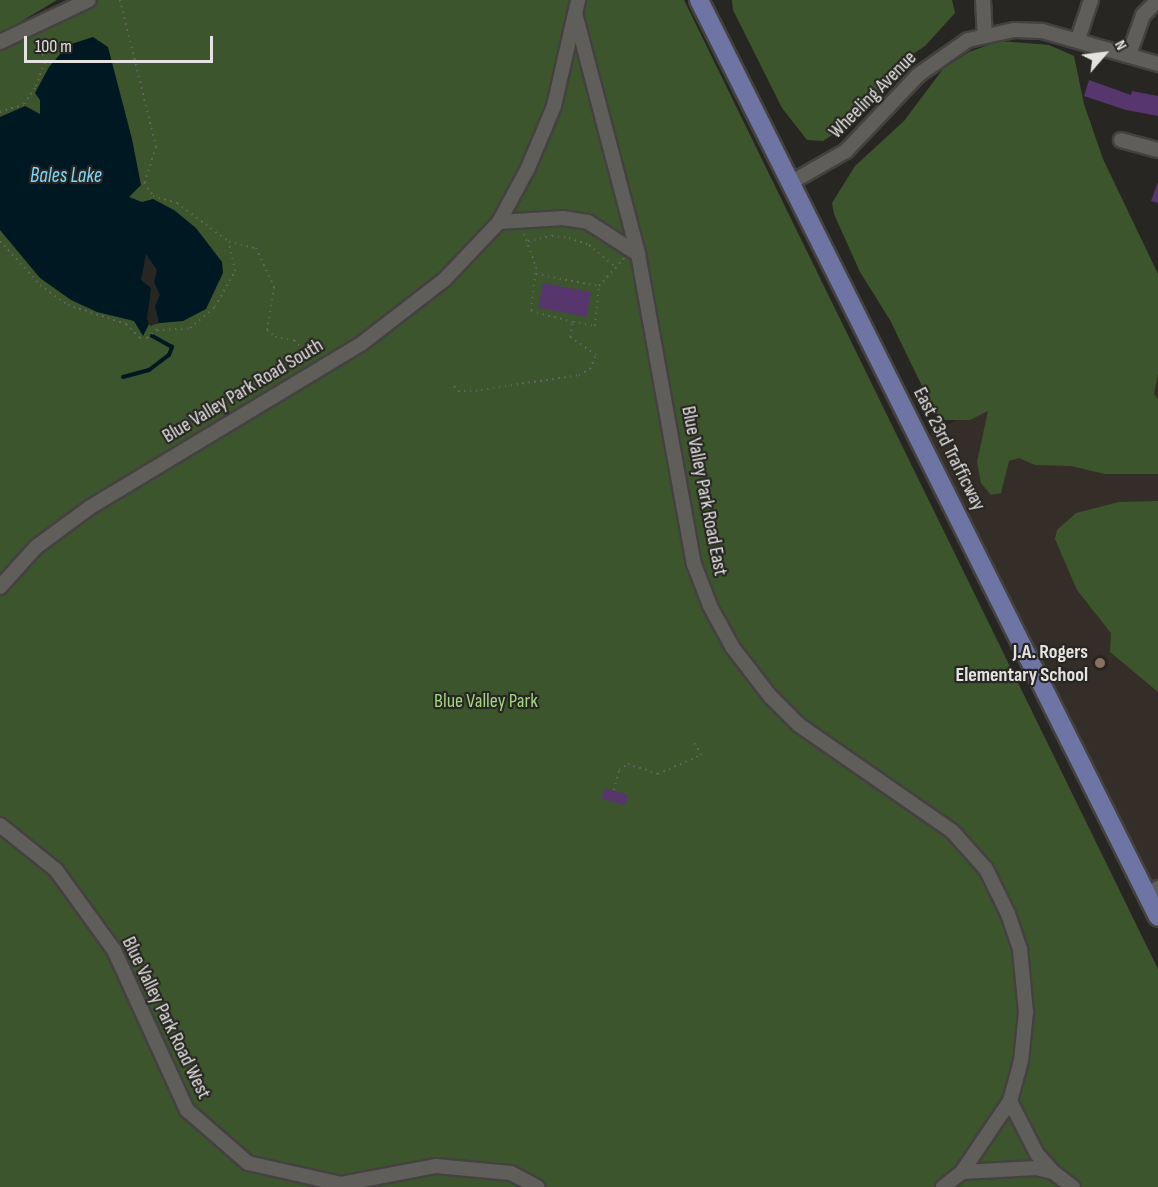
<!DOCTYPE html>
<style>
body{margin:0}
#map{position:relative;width:1158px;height:1187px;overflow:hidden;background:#282623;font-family:"Sofia Sans Condensed",sans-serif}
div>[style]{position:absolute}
.built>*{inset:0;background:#352e28}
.green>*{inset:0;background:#3d552d}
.water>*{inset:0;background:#001822}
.pier>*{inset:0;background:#282623}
.stream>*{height:4px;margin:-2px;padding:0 2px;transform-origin:2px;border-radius:2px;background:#001822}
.building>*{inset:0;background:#56366c;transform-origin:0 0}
.path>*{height:2px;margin-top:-1px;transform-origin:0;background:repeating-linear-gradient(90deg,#656360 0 1.5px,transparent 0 6px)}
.roads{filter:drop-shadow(2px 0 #444240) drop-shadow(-2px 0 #444240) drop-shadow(0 2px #444240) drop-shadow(0 -2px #444240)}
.minor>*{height:14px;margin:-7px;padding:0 7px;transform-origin:7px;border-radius:7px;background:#605e5b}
.major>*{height:18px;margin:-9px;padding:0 9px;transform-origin:9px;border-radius:9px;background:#6e75a5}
.dots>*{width:16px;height:16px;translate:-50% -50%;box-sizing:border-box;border:3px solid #282623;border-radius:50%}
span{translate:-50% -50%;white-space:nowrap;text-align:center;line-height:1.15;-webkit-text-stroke:4.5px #282623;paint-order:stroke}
.street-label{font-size:20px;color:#e5e3e2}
.poi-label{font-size:20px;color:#e5e3e2;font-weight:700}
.right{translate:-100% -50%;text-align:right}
.park-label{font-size:20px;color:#a3d681}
.water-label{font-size:21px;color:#7dd7fc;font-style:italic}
.north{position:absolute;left:1074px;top:24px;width:60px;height:60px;-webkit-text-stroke:4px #282623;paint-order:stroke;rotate:62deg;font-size:16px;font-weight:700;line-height:24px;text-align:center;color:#e5e3e2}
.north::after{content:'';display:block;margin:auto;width:21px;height:27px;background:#e5e3e2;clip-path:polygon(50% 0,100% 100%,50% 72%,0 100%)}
.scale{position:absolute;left:24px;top:36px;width:189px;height:27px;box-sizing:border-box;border:3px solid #e5e3e2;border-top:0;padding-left:8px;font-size:18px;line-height:21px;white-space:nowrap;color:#e5e3e2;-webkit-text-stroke:4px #282623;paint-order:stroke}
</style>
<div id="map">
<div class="built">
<i style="clip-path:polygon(1158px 314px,1158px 891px,928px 435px)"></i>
</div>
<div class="green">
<i style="clip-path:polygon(0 0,57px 0,0 34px)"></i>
<i style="clip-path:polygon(99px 0,684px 0,1158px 969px,1158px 1187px,0 1187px,0 49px)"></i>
<i style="clip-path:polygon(732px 0,952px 0,955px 13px,925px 46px,901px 62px,892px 80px,850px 124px,823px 141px,807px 140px,782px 108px,733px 10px)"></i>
<i style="clip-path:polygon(999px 41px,1049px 45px,1074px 56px,1084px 104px,1103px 159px,1158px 274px,1158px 374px,1154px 394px,1158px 399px,1158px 474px,1105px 474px,1071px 466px,1035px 465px,1019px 458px,1009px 461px,1001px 493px,991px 495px,981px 483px,977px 462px,988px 411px,970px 420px,945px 420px,935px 413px,890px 320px,860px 272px,834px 214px,832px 203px,855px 166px,904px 121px,943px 69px,969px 52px)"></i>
<i style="clip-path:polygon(1158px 501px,1158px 692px,1110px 652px,1111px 633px,1077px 590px,1055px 539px,1057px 530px,1076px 513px,1119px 502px)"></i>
</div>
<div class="water">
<i style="clip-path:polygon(93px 37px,108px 47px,132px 139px,141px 185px,129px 197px,142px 202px,153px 199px,174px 210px,196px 228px,222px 262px,223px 273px,206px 309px,183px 321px,149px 324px,143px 336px,134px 321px,97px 312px,71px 300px,40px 278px,0 230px,0 117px,25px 106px,40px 114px,40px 100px,35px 93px,49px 67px,68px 45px)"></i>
</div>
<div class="pier">
<i style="clip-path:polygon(146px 254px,157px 270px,154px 282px,160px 295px,155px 306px,159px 323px,150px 326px,147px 319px,151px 288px,141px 280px)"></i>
</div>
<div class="stream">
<i style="left:123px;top:377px;width:27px;rotate:-15deg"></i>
<i style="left:149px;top:370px;width:25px;rotate:-37deg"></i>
<i style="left:169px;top:355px;width:9px;rotate:-69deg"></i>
<i style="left:172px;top:347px;width:23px;rotate:-151deg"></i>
</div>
<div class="building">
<i style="clip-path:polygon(1089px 80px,1131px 95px,1132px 91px,1158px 96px,1158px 116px,1126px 110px,1084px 96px)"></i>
<i style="clip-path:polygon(1158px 182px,1158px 203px,1151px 201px)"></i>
<i style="left:543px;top:283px;width:49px;height:25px;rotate:11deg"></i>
<i style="left:605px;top:788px;width:24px;height:11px;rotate:17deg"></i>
</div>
<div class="path">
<i style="left:120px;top:0;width:151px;rotate:76.2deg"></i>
<i style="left:156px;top:147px;width:38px;rotate:108deg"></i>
<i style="left:144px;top:183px;width:16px;rotate:55deg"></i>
<i style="left:153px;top:196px;width:25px;rotate:16deg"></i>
<i style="left:177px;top:203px;width:65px;rotate:36.9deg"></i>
<i style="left:229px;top:242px;width:28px;rotate:13deg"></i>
<i style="left:256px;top:248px;width:43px;rotate:65.2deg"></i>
<i style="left:274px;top:287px;width:44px;rotate:99.2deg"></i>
<i style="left:267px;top:330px;width:11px;rotate:41deg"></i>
<i style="left:275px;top:337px;width:19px;rotate:9deg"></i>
<i style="left:294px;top:340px;width:25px;rotate:48deg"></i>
<i style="left:0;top:112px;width:25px;rotate:-18deg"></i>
<i style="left:24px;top:104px;width:22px;rotate:-56deg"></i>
<i style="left:36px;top:86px;width:27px;rotate:-70deg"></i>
<i style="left:45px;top:61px;width:22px;rotate:-108deg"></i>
<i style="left:524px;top:234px;width:35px;rotate:70deg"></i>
<i style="left:536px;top:267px;width:44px;rotate:96.5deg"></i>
<i style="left:531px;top:311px;width:43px;rotate:14.7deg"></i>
<i style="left:0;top:241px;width:59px;rotate:47.7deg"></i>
<i style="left:40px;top:285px;width:34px;rotate:36deg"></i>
<i style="left:68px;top:305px;width:61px;rotate:18.1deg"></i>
<i style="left:126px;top:324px;width:20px;rotate:45deg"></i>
<i style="left:140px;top:338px;width:7px"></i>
<i style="left:147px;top:338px;width:12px;rotate:-42deg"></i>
<i style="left:156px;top:330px;width:5px;rotate:-112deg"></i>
<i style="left:528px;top:241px;width:25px;rotate:-12deg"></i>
<i style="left:552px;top:236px;width:17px;rotate:7deg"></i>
<i style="left:569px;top:238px;width:21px;rotate:19deg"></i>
<i style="left:589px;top:245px;width:33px;rotate:40deg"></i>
<i style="left:536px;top:274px;width:63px;rotate:11deg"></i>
<i style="left:157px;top:330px;width:33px;rotate:-3deg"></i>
<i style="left:190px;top:328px;width:33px;rotate:-40deg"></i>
<i style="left:215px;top:307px;width:41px;rotate:-60.9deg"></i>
<i style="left:235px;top:271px;width:30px;rotate:-102deg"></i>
<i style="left:454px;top:386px;width:6px;rotate:51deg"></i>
<i style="left:458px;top:391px;width:23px;rotate:-2deg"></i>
<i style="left:481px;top:390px;width:99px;rotate:-8.7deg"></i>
<i style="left:579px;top:375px;width:13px;rotate:-29deg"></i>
<i style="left:590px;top:369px;width:15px;rotate:-67deg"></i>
<i style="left:596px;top:355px;width:32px;rotate:-145deg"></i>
<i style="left:570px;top:337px;width:15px;rotate:-79deg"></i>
<i style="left:573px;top:322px;width:22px;rotate:10deg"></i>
<i style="left:595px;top:326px;width:40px;rotate:-84.3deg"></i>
<i style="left:599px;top:286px;width:38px;rotate:-48deg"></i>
<i style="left:614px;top:790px;width:21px;rotate:-76deg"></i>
<i style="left:619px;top:770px;width:11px;rotate:-34deg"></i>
<i style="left:628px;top:764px;width:32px;rotate:18deg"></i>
<i style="left:658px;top:774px;width:47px;rotate:-23.8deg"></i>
<i style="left:701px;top:755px;width:18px;rotate:-119deg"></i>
</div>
<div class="roads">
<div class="minor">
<i style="left:983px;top:0;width:35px;rotate:87deg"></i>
<i style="left:576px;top:17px;width:245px;rotate:75.3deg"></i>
<i style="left:638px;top:254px;width:315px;rotate:79.8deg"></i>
<i style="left:694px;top:564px;width:45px;rotate:69.1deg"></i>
<i style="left:710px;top:606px;width:48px;rotate:61.3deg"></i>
<i style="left:733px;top:648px;width:61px;rotate:52.4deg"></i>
<i style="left:770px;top:696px;width:41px;rotate:45deg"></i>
<i style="left:799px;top:725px;width:186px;rotate:34.7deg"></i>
<i style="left:952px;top:831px;width:51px;rotate:48.2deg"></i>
<i style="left:986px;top:869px;width:50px;rotate:63.9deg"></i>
<i style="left:1008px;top:914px;width:37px;rotate:71deg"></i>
<i style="left:1020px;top:949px;width:63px;rotate:84.6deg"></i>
<i style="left:1026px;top:1012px;width:49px;rotate:95.8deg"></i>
<i style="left:1021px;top:1061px;width:41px;rotate:105.4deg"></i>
<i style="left:1010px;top:1101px;width:86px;rotate:124.1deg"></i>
<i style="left:1078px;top:39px;width:41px;rotate:-71.6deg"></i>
<i style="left:0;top:42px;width:98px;rotate:-25.3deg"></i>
<i style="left:1129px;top:55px;width:42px;rotate:-70.7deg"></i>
<i style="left:1143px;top:15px;width:21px;rotate:-45deg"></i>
<i style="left:1121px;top:140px;width:38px;rotate:15deg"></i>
<i style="left:790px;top:183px;width:64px;rotate:-29.7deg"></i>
<i style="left:846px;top:151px;width:105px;rotate:-46.5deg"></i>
<i style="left:918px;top:75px;width:61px;rotate:-35deg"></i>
<i style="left:968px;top:40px;width:47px;rotate:-12.3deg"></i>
<i style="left:1014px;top:30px;width:28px;rotate:2deg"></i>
<i style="left:1042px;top:31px;width:121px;rotate:15.9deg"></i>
<i style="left:499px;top:222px;width:64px;rotate:-3.6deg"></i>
<i style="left:563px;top:218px;width:25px;rotate:9deg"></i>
<i style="left:588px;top:222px;width:59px;rotate:32.6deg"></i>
<i style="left:0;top:587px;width:54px;rotate:-48deg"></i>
<i style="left:36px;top:547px;width:66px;rotate:-36.3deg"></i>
<i style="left:89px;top:508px;width:318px;rotate:-31.1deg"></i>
<i style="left:361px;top:344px;width:106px;rotate:-37.7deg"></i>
<i style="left:445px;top:279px;width:79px;rotate:-46.5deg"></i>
<i style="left:499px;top:222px;width:61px;rotate:-61.8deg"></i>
<i style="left:528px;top:168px;width:67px;rotate:-67.2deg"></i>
<i style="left:554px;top:106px;width:109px;rotate:-77.2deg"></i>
<i style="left:0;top:825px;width:72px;rotate:38.8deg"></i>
<i style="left:56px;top:870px;width:99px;rotate:54.1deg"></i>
<i style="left:114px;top:950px;width:176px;rotate:65.5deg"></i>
<i style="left:187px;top:1110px;width:81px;rotate:41deg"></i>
<i style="left:248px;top:1163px;width:95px;rotate:12.7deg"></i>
<i style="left:341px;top:1184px;width:97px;rotate:-10.7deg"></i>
<i style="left:436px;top:1166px;width:75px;rotate:5.3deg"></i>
<i style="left:511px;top:1173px;width:30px;rotate:28deg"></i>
<i style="left:1147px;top:894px;width:13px;rotate:-29deg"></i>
<i style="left:1010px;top:1101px;width:59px;rotate:63deg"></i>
<i style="left:1037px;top:1154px;width:24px;rotate:48deg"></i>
<i style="left:943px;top:1187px;width:24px;rotate:-38deg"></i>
<i style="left:962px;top:1172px;width:74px;rotate:-3.1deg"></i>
<i style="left:1036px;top:1168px;width:17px;rotate:13deg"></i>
<i style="left:1053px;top:1172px;width:25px;rotate:37deg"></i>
</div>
<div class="major">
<i style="left:699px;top:0;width:1025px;rotate:63.41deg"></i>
</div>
</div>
<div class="dots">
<i style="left:1100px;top:663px;background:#8d6e63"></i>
</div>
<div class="street-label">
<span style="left:873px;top:95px;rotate:-45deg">Wheeling Avenue</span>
<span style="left:243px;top:391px;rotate:-31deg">Blue Valley Park Road South</span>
<span style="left:949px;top:449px;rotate:63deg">East 23rd Trafficway</span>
<span style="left:704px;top:491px;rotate:79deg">Blue Valley Park Road East</span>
<span style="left:166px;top:1018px;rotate:64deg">Blue Valley Park Road West</span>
</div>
<div class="poi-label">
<span class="right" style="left:1088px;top:664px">J.A. Rogers<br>Elementary School</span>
</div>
<div class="park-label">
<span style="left:486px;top:701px">Blue Valley Park</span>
</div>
<div class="water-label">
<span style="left:66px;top:176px">Bales Lake</span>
</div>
<div class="north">N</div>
<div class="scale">100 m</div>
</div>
